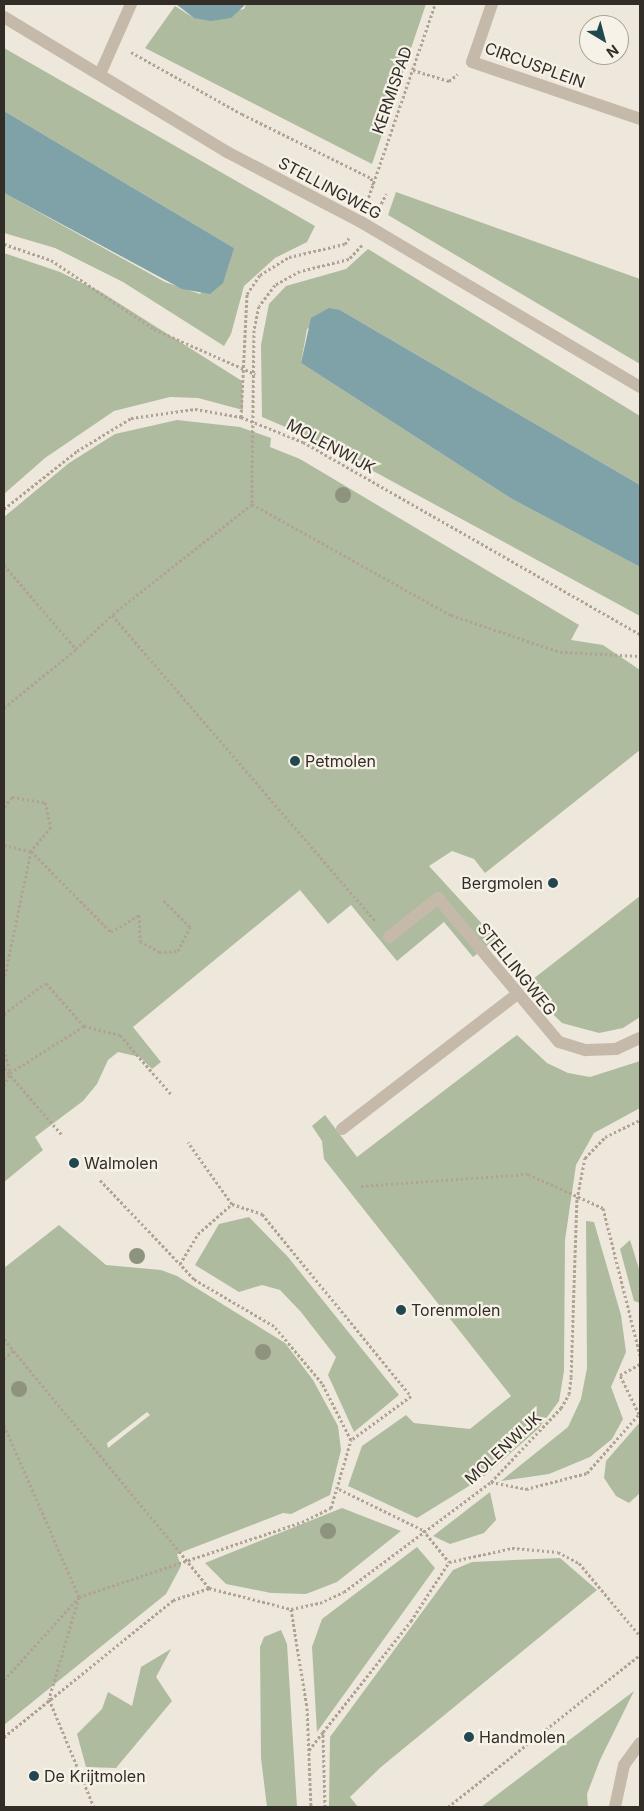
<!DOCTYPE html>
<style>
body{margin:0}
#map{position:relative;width:644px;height:1811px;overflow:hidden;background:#eee8dc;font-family:Inter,sans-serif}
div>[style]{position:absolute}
.green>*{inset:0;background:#aebb9e}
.water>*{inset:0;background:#7fa1a8}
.path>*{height:3px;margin-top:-1.5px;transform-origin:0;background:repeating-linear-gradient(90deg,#b0a394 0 2.5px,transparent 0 5px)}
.service>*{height:12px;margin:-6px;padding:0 6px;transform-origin:6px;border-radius:6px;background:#c5b9aa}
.minor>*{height:12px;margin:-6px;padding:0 6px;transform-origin:6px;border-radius:6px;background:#c5b9aa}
.tertiary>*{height:12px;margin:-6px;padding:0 6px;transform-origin:6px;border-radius:6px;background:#c5b9aa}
.trees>*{width:16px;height:16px;margin:-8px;border-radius:50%;background:#8e937d}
.dots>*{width:14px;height:14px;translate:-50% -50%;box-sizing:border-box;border:2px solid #f7f2e8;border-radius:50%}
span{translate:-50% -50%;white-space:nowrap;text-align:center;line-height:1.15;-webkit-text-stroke:4.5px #f7f2e8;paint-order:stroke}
.street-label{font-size:16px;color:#332d28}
.poi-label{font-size:16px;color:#332d28}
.left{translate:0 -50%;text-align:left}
.right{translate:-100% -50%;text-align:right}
.frame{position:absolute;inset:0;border:5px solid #332d28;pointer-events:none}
.north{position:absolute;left:579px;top:15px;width:50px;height:50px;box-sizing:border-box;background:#f7f2e8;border:1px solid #a9a39b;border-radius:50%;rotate:143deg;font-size:14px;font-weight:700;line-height:20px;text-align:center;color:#332d28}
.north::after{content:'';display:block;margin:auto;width:18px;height:22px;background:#23474f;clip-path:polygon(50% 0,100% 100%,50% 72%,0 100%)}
</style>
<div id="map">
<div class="green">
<i style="clip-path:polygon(246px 4px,426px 4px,372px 164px,145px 48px,175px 6px,194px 18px,244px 9px)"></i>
<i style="clip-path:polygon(4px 48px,315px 226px,307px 242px,275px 258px,244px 286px,231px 334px,224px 346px,123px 282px,55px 248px,4px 233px,4px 193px,165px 282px,200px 294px,234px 248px,4px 111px)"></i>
<i style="clip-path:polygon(396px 192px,640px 279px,640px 364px,388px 215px)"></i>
<i style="clip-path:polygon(368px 249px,640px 416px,640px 485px,340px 310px,307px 329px,301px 363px,512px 499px,640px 567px,640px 616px,318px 441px,262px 417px,261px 345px,269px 304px,286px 286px,346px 269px)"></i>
<i style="clip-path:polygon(4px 253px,60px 272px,101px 292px,242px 381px,243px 410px,198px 398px,170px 397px,114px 411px,45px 458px,4px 494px)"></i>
<i style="clip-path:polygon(177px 420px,240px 427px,271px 438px,270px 447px,300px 459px,579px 625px,571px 640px,603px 645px,640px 670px,640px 750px,485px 873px,474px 859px,452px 851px,429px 866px,496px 939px,473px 957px,444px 922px,397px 961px,351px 905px,328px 924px,300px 890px,133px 1027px,161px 1062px,152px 1069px,140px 1057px,118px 1052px,108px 1060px,97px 1084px,83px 1101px,35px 1137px,43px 1150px,4px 1182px,4px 517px,69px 463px,115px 434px)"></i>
<i style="clip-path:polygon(640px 896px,640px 1017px,623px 1028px,599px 1033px,562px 1023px,524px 986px)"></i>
<i style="clip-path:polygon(517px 1035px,547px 1063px,568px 1073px,590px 1077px,640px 1061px,640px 1108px,594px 1133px,576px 1165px,565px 1240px,564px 1371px,559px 1401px,538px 1429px,482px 1478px,417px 1518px,348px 1486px,362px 1446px,406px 1415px,414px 1423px,470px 1429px,511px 1396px,324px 1159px,322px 1141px,312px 1126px,325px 1115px,357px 1157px)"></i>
<i style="clip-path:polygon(249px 1217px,288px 1257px,399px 1395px,354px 1432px,328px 1375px,336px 1357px,301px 1312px,280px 1290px,262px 1285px,239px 1292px,195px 1265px,219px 1224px)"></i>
<i style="clip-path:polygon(586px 1221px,594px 1222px,621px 1315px,626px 1352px,611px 1387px,623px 1419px,612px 1439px,590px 1457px,549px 1474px,501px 1481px,568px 1427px,581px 1399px,587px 1368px)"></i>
<i style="clip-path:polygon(evenodd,59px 1225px,106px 1265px,161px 1270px,177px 1276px,285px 1343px,313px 1380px,338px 1426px,341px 1450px,330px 1495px,291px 1514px,283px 1513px,177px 1554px,181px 1566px,166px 1594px,4px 1725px,4px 1268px,59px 1225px,147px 1412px,150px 1415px,108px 1448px,107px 1443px,147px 1412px)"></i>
<i style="clip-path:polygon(630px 1240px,640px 1272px,640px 1303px,634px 1301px,620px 1249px)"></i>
<i style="clip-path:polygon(640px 1422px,640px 1493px,629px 1503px,616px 1496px,604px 1478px,606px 1461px)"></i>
<i style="clip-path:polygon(490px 1492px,496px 1520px,484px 1533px,450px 1544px,433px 1536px)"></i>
<i style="clip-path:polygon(342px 1508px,401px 1531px,337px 1582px,306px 1594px,271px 1593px,226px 1584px,205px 1563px)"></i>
<i style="clip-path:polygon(417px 1547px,435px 1568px,317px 1732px,312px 1647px,322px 1619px)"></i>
<i style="clip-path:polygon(560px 1558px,597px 1590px,381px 1767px,350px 1797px,358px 1807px,329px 1807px,330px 1737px,453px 1570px,472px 1562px)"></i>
<i style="clip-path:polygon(281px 1630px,287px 1644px,297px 1807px,267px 1807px,261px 1758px,260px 1647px,264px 1637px)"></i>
<i style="clip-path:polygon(171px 1649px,156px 1677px,172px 1701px,116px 1768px,86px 1767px,77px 1734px,102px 1709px,108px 1692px,132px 1706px,141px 1667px)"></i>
<i style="clip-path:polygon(634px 1691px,600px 1760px,587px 1794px,588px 1807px,481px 1807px)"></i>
</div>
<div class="water">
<i style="clip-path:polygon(176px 4px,246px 4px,231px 18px,211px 21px,194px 18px)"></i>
<i style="clip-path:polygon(4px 111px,234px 248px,223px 283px,210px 294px,182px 289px,4px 193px)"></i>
<i style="clip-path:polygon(329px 308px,340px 310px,640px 485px,640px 567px,512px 499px,301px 363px,311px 318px)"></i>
</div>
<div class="path">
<i style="left:131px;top:52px;width:127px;rotate:29.2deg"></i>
<i style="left:242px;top:114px;width:144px;rotate:26.4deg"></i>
<i style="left:371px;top:178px;width:7px;rotate:74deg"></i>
<i style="left:413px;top:70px;width:38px;rotate:17deg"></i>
<i style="left:449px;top:81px;width:11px;rotate:-38deg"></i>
<i style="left:367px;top:202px;width:209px;rotate:-71deg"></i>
<i style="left:379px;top:208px;width:16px;rotate:-63deg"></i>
<i style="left:4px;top:244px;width:50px;rotate:18.8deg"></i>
<i style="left:51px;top:260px;width:124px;rotate:33.8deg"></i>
<i style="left:154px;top:329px;width:111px;rotate:24deg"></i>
<i style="left:362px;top:245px;width:19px;rotate:133deg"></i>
<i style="left:349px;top:259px;width:50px;rotate:166.2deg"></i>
<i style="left:300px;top:271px;width:29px;rotate:151deg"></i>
<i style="left:275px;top:285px;width:26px;rotate:127deg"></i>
<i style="left:259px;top:306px;width:25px;rotate:102deg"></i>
<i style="left:254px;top:330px;width:174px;rotate:90.7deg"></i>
<i style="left:252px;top:504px;width:228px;rotate:29.2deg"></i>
<i style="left:451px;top:615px;width:115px;rotate:18.7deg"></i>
<i style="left:560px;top:652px;width:80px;rotate:2.9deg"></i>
<i style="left:241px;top:417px;width:123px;rotate:-87.2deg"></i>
<i style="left:247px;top:294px;width:23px;rotate:-56deg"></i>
<i style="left:260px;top:275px;width:34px;rotate:-32deg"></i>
<i style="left:289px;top:257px;width:57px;rotate:-13.1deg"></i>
<i style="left:345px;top:244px;width:7px;rotate:-56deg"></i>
<i style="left:252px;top:504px;width:179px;rotate:141.6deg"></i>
<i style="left:112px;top:615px;width:403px;rotate:49.3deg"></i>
<i style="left:4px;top:509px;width:93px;rotate:-38.5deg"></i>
<i style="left:77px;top:451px;width:63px;rotate:-31.4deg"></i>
<i style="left:131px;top:418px;width:65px;rotate:-8deg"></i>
<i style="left:195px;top:409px;width:47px;rotate:9.9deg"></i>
<i style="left:241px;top:417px;width:67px;rotate:22deg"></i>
<i style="left:303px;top:442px;width:388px;rotate:29.7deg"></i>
<i style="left:4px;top:565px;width:111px;rotate:49.4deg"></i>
<i style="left:76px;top:649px;width:50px;rotate:-43.4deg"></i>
<i style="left:4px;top:708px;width:93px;rotate:-39.3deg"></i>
<i style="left:4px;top:807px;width:13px;rotate:-51deg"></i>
<i style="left:12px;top:797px;width:33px;rotate:9deg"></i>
<i style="left:45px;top:802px;width:26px;rotate:77deg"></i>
<i style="left:51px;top:827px;width:31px;rotate:130deg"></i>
<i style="left:31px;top:851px;width:132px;rotate:101.8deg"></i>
<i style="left:4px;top:845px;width:28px;rotate:13deg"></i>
<i style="left:31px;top:851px;width:114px;rotate:45.4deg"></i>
<i style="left:111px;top:932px;width:33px;rotate:-31deg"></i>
<i style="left:139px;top:915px;width:26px;rotate:88deg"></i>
<i style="left:140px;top:941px;width:22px;rotate:30deg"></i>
<i style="left:159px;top:952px;width:19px;rotate:-3deg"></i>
<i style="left:178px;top:951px;width:27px;rotate:-63deg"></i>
<i style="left:190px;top:927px;width:40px;rotate:-135deg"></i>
<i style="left:4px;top:1014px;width:52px;rotate:-36.4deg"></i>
<i style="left:46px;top:983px;width:57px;rotate:48.5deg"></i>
<i style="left:84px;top:1026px;width:37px;rotate:14deg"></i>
<i style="left:120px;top:1035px;width:78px;rotate:49.2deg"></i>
<i style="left:4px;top:1049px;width:24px;rotate:75deg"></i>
<i style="left:4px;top:1068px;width:89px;rotate:49.1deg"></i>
<i style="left:4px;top:1086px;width:14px;rotate:-65deg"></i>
<i style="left:10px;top:1073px;width:88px;rotate:-32.4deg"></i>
<i style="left:100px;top:1180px;width:116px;rotate:46.4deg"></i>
<i style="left:361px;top:1186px;width:167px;rotate:-4.1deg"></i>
<i style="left:528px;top:1174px;width:82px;rotate:24.4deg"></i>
<i style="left:603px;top:1208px;width:152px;rotate:75.9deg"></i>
<i style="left:232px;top:1204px;width:32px;rotate:18deg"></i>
<i style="left:262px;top:1214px;width:235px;rotate:50.7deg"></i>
<i style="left:411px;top:1396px;width:74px;rotate:143.7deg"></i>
<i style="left:4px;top:1339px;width:323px;rotate:50.5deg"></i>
<i style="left:4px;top:1359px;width:13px;rotate:-42deg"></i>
<i style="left:639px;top:1414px;width:43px;rotate:-116deg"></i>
<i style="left:620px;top:1375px;width:23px;rotate:-29deg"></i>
<i style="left:4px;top:1425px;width:188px;rotate:66.4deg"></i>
<i style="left:79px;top:1597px;width:235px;rotate:-18.6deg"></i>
<i style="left:302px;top:1522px;width:32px;rotate:-26deg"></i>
<i style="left:331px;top:1508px;width:71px;rotate:-73.6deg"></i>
<i style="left:351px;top:1440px;width:64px;rotate:-117deg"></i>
<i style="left:322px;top:1383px;width:75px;rotate:-130.1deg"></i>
<i style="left:274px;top:1326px;width:93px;rotate:-149.6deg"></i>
<i style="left:194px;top:1279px;width:21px;rotate:-133deg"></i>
<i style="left:180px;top:1264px;width:35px;rotate:-59deg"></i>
<i style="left:198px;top:1234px;width:45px;rotate:-41.4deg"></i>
<i style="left:232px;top:1204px;width:76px;rotate:-125.4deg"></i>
<i style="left:491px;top:1482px;width:36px;rotate:11deg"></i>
<i style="left:526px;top:1489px;width:63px;rotate:-14.7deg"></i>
<i style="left:587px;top:1473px;width:80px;rotate:-48.5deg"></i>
<i style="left:339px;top:1489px;width:93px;rotate:26deg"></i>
<i style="left:423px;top:1530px;width:41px;rotate:50.9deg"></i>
<i style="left:291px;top:1609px;width:30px;rotate:-12deg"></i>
<i style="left:320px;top:1603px;width:26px;rotate:-25deg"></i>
<i style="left:344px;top:1592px;width:184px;rotate:-36.8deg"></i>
<i style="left:491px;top:1482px;width:102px;rotate:-46.6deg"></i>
<i style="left:561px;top:1408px;width:16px;rotate:-60deg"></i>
<i style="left:569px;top:1394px;width:17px;rotate:-83deg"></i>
<i style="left:571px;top:1377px;width:178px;rotate:-88.1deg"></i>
<i style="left:577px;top:1199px;width:42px;rotate:-79deg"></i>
<i style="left:585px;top:1158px;width:29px;rotate:-46deg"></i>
<i style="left:605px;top:1137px;width:39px;rotate:-26deg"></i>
<i style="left:4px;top:1680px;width:112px;rotate:-47.9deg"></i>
<i style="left:79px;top:1597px;width:106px;rotate:106.4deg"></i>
<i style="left:49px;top:1699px;width:117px;rotate:67.4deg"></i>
<i style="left:4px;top:1737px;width:218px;rotate:-39deg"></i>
<i style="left:173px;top:1600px;width:38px;rotate:-18deg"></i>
<i style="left:209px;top:1588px;width:85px;rotate:14.4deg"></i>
<i style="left:291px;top:1609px;width:100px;rotate:80.8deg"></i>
<i style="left:307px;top:1708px;width:99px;rotate:87.7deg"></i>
<i style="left:309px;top:1750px;width:23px;rotate:-52deg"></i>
<i style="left:325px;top:1807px;width:75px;rotate:-91.5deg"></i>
<i style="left:323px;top:1732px;width:142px;rotate:-51.6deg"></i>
<i style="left:411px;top:1621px;width:70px;rotate:-57.2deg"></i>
<i style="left:449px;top:1562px;width:65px;rotate:-12.5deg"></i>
<i style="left:512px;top:1548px;width:46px;rotate:5deg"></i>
<i style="left:558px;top:1552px;width:24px;rotate:28deg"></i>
<i style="left:579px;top:1563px;width:95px;rotate:50.1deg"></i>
<i style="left:448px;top:1807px;width:245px;rotate:-38.4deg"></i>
</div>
<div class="service">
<i style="left:389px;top:937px;width:63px;rotate:-38.5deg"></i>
<i style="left:438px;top:898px;width:188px;rotate:50deg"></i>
<i style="left:559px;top:1042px;width:28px;rotate:17deg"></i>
<i style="left:586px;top:1050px;width:30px;rotate:-2deg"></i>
<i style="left:616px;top:1049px;width:26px;rotate:-25deg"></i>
<i style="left:342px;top:1129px;width:220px;rotate:-37.6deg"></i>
<i style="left:615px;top:1807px;width:43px;rotate:-77.9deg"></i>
<i style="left:624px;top:1765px;width:27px;rotate:-54deg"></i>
</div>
<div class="minor">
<i style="left:492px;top:4px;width:61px;rotate:109deg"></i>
<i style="left:472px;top:62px;width:177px;rotate:18.7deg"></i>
<i style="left:100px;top:74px;width:77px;rotate:-66.1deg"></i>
</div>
<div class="tertiary">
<i style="left:4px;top:17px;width:261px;rotate:31.2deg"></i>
<i style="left:227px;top:152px;width:151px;rotate:27.6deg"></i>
<i style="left:361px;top:222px;width:324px;rotate:30.6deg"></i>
</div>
<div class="trees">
<i style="left:343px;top:495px"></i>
<i style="left:137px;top:1256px"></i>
<i style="left:263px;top:1352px"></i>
<i style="left:19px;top:1389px"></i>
<i style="left:328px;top:1531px"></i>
</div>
<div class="dots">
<i style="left:295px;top:761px;background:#23474f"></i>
<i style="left:553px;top:883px;background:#23474f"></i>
<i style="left:74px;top:1163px;background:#23474f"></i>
<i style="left:401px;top:1310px;background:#23474f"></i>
<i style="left:469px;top:1737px;background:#23474f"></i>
<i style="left:34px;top:1776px;background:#23474f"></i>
</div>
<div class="street-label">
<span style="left:535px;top:65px;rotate:20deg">CIRCUSPLEIN</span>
<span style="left:392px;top:90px;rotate:-71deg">KERMISPAD</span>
<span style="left:330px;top:188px;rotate:28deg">STELLINGWEG</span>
<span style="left:331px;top:446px;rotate:28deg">MOLENWIJK</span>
<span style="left:517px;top:969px;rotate:51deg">STELLINGWEG</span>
<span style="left:503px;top:1448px;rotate:-43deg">MOLENWIJK</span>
</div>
<div class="poi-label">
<span class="left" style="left:305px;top:761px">Petmolen</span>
<span class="right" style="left:543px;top:883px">Bergmolen</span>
<span class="left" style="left:84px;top:1163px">Walmolen</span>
<span class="left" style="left:411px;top:1310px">Torenmolen</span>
<span class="left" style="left:479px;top:1737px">Handmolen</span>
<span class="left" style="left:44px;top:1776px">De Krijtmolen</span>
</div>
<div class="frame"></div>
<div class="north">N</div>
</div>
